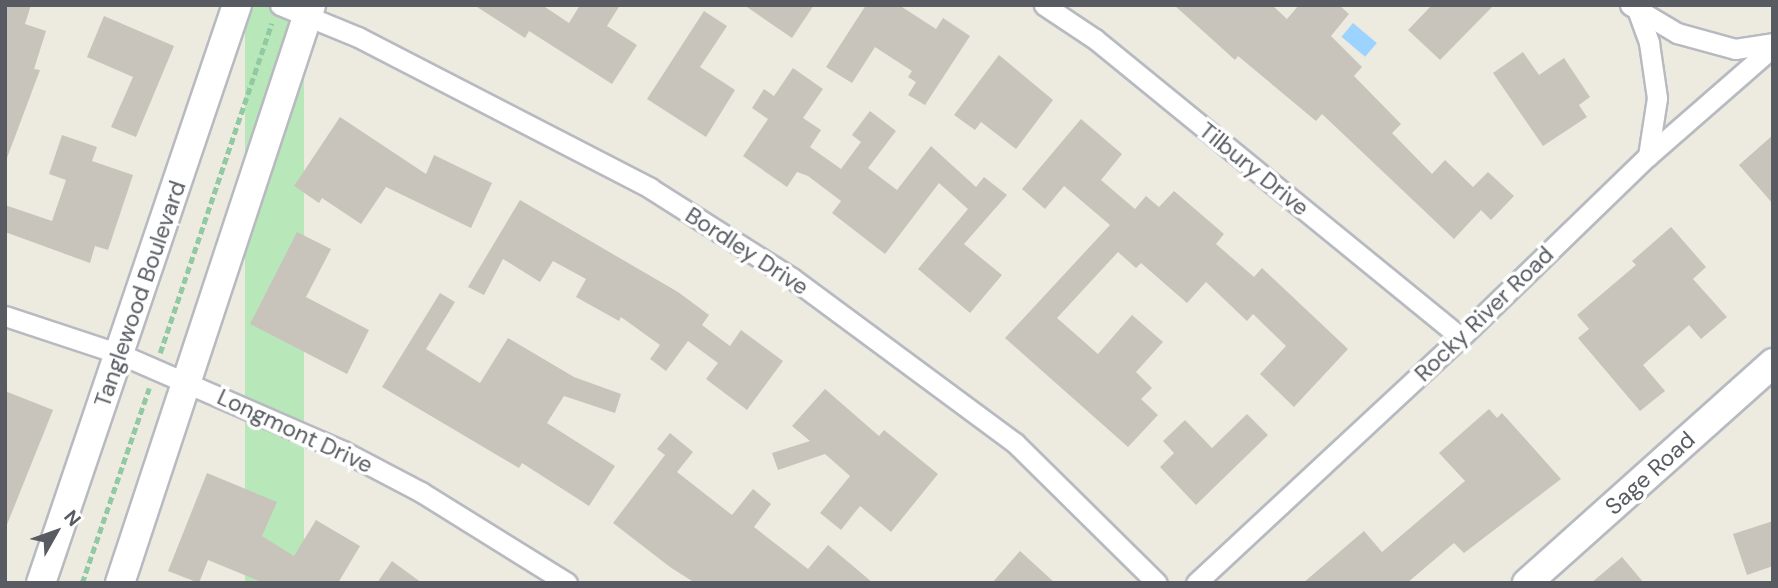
<!DOCTYPE html>
<style>
body{margin:0}
#map{position:relative;width:1778px;height:588px;overflow:hidden;background:#edeadf;font-family:"DM Sans",sans-serif}
div>[style]{position:absolute}
.green>*{inset:0;background:#b8e8b9;transform-origin:0 0}
.water>*{inset:0;background:#9dd3ff;transform-origin:0 0}
.building>*{inset:0;background:#c8c4bc}
.path>*{height:4.5px;margin-top:-2.25px;transform-origin:0;background:repeating-linear-gradient(90deg,#91c9a2 0 7px,transparent 0 10.5px)}
.roads{filter:drop-shadow(2px 0 #b7bac0) drop-shadow(-2px 0 #b7bac0) drop-shadow(0 2px #b7bac0) drop-shadow(0 -2px #b7bac0)}
.street>*{height:19px;margin:-9.5px;padding:0 9.5px;transform-origin:9.5px;border-radius:9.5px;background:#fff}
.secondary>*{height:28px;margin:-14px;padding:0 14px;transform-origin:14px;border-radius:14px;background:#fff}
span{translate:-50% -50%;white-space:nowrap;text-align:center;line-height:1.15;-webkit-text-stroke:7px #fff;paint-order:stroke}
.street-label{font-size:23px;color:#585c62}
.frame{position:absolute;inset:0;border:7px solid #585c62;pointer-events:none}
.north{position:absolute;left:21px;top:497px;width:70px;height:70px;-webkit-text-stroke:5px #fff;paint-order:stroke;rotate:50deg;font-size:19px;font-weight:700;line-height:28px;text-align:center;color:#585c62}
.north::after{content:'';display:block;margin:auto;width:24px;height:32px;background:#585c62;clip-path:polygon(50% 0,100% 100%,50% 72%,0 100%)}
</style>
<div id="map">
<div class="green">
<i style="left:245px;top:5px;width:59px;height:610px"></i>
</div>
<div class="water">
<i style="left:1353px;top:23px;width:31px;height:18px;rotate:40deg"></i>
</div>
<div class="building">
<i style="clip-path:polygon(5px 5px,31px 5px,25px 24px,46px 31px,34px 69px,40px 70px,7px 158px)"></i>
<i style="clip-path:polygon(474px 5px,542px 5px,569px 23px,580px 5px,620px 5px,607px 26px,637px 45px,612px 84px,529px 31px,525px 38px)"></i>
<i style="clip-path:polygon(744px 5px,814px 5px,792px 38px)"></i>
<i style="clip-path:polygon(866px 5px,899px 5px,936px 29px,943px 18px,970px 36px,925px 105px,908px 95px,916px 82px,908px 77px,912px 71px,875px 47px,852px 83px,826px 67px)"></i>
<i style="clip-path:polygon(1174px 5px,1272px 5px,1287px 19px,1299px 5px,1339px 5px,1349px 14px,1331px 36px,1362px 67px,1354px 76px,1401px 124px,1392px 133px,1432px 174px,1445px 160px,1473px 187px,1488px 172px,1514px 196px,1491px 220px,1481px 210px,1454px 239px,1322px 114px,1316px 121px,1238px 56px,1235px 60px)"></i>
<i style="clip-path:polygon(1432px 5px,1494px 5px,1440px 60px,1408px 30px)"></i>
<i style="clip-path:polygon(704px 11px,727px 26px,700px 67px,735px 90px,706px 137px,647px 99px)"></i>
<i style="clip-path:polygon(104px 16px,174px 46px,136px 137px,111px 127px,133px 77px,87px 57px)"></i>
<i style="clip-path:polygon(1523px 52px,1539px 75px,1564px 58px,1590px 97px,1579px 105px,1587px 117px,1543px 146px,1493px 73px)"></i>
<i style="clip-path:polygon(999px 55px,1053px 100px,1016px 149px,981px 122px,975px 130px,954px 115px)"></i>
<i style="clip-path:polygon(793px 68px,823px 89px,803px 118px,821px 130px,810px 147px,841px 169px,861px 142px,852px 135px,870px 111px,896px 131px,868px 168px,897px 190px,931px 146px,976px 187px,984px 177px,1007px 195px,964px 244px,1002px 275px,970px 313px,918px 269px,968px 209px,939px 183px,885px 254px,832px 213px,841px 201px,808px 176px,797px 172px,787px 187px,743px 156px,768px 119px,752px 108px,764px 89px,774px 96px)"></i>
<i style="clip-path:polygon(340px 117px,426px 174px,434px 155px,492px 183px,471px 228px,386px 187px,361px 224px,322px 198px,319px 203px,294px 186px)"></i>
<i style="clip-path:polygon(1081px 119px,1122px 154px,1101px 180px,1135px 209px,1146px 196px,1159px 207px,1174px 191px,1224px 234px,1216px 244px,1254px 277px,1262px 268px,1348px 349px,1294px 407px,1260px 374px,1286px 346px,1253px 314px,1247px 321px,1206px 282px,1187px 303px,1141px 263px,1136px 268px,1118px 252px,1057px 318px,1098px 354px,1132px 315px,1163px 342px,1136px 372px,1152px 388px,1141px 399px,1158px 415px,1128px 447px,1005px 338px,1110px 225px,1064px 186px,1045px 209px,1022px 189px)"></i>
<i style="clip-path:polygon(62px 135px,97px 147px,92px 161px,133px 175px,108px 250px,95px 246px,90px 263px,5px 232px,5px 205px,52px 221px,66px 180px,49px 174px)"></i>
<i style="clip-path:polygon(1773px 135px,1773px 204px,1739px 165px)"></i>
<i style="clip-path:polygon(520px 200px,678px 292px,709px 315px,702px 325px,730px 346px,741px 330px,783px 361px,747px 410px,706px 379px,718px 363px,688px 341px,666px 371px,650px 359px,660px 345px,621px 317px,619px 321px,576px 297px,586px 279px,553px 261px,540px 282px,503px 259px,484px 295px,468px 287px)"></i>
<i style="clip-path:polygon(1671px 227px,1706px 267px,1693px 279px,1727px 317px,1701px 339px,1689px 325px,1643px 365px,1665px 391px,1640px 411px,1578px 338px,1589px 329px,1577px 315px,1636px 265px,1632px 261px)"></i>
<i style="clip-path:polygon(297px 232px,331px 249px,306px 297px,369px 330px,347px 374px,250px 324px)"></i>
<i style="clip-path:polygon(440px 293px,455px 302px,426px 349px,480px 383px,508px 338px,574px 377px,621px 394px,615px 413px,564px 396px,547px 423px,615px 466px,589px 506px,522px 463px,519px 468px,382px 387px)"></i>
<i style="clip-path:polygon(825px 389px,879px 436px,884px 430px,938px 474px,891px 532px,860px 506px,841px 530px,820px 513px,850px 476px,825px 454px,778px 470px,772px 453px,810px 441px,792px 426px)"></i>
<i style="clip-path:polygon(5px 391px,53px 410px,6px 527px,5px 527px)"></i>
<i style="clip-path:polygon(1489px 409px,1497px 418px,1502px 413px,1561px 479px,1464px 553px,1454px 543px,1407px 583px,1303px 583px,1364px 531px,1382px 552px,1465px 481px,1439px 453px)"></i>
<i style="clip-path:polygon(1247px 414px,1268px 435px,1196px 505px,1160px 467px,1174px 453px,1163px 441px,1185px 420px,1212px 448px)"></i>
<i style="clip-path:polygon(670px 433px,693px 452px,677px 472px,732px 515px,753px 489px,771px 504px,754px 527px,808px 569px,828px 545px,873px 583px,695px 583px,670px 567px,613px 523px,665px 455px,657px 449px)"></i>
<i style="clip-path:polygon(207px 473px,277px 502px,262px 536px,294px 556px,316px 520px,360px 546px,338px 583px,264px 583px,208px 560px,199px 583px,168px 571px)"></i>
<i style="clip-path:polygon(1773px 521px,1773px 566px,1747px 575px,1733px 534px)"></i>
<i style="clip-path:polygon(1020px 551px,1055px 583px,992px 583px)"></i>
<i style="clip-path:polygon(1622px 557px,1644px 583px,1591px 583px)"></i>
<i style="clip-path:polygon(392px 561px,422px 583px,377px 583px)"></i>
</div>
<div class="path">
<i style="left:160px;top:353px;width:348px;rotate:-71.3deg"></i>
<i style="left:82px;top:583px;width:206px;rotate:-71deg"></i>
</div>
<div class="roads">
<div class="street">
<i style="left:280px;top:5px;width:84px;rotate:22.3deg"></i>
<i style="left:358px;top:37px;width:329px;rotate:27.3deg"></i>
<i style="left:650px;top:188px;width:168px;rotate:32.4deg"></i>
<i style="left:792px;top:278px;width:277px;rotate:36.5deg"></i>
<i style="left:1015px;top:443px;width:199px;rotate:44.6deg"></i>
<i style="left:1044px;top:5px;width:61px;rotate:33.7deg"></i>
<i style="left:1095px;top:39px;width:472px;rotate:39.2deg"></i>
<i style="left:1630px;top:5px;width:55px;rotate:30.8deg"></i>
<i style="left:1677px;top:33px;width:60px;rotate:15.4deg"></i>
<i style="left:1735px;top:49px;width:38px;rotate:-9deg"></i>
<i style="left:1638px;top:12px;width:33px;rotate:70deg"></i>
<i style="left:1649px;top:43px;width:56px;rotate:81.7deg"></i>
<i style="left:1657px;top:98px;width:59px;rotate:98.8deg"></i>
<i style="left:5px;top:316px;width:121px;rotate:18.3deg"></i>
<i style="left:120px;top:354px;width:243px;rotate:23.5deg"></i>
<i style="left:343px;top:451px;width:88px;rotate:27.7deg"></i>
<i style="left:421px;top:492px;width:172px;rotate:31.9deg"></i>
<i style="left:1196px;top:583px;width:362px;rotate:-42.9deg"></i>
<i style="left:1461px;top:337px;width:260px;rotate:-44.1deg"></i>
<i style="left:1648px;top:156px;width:166px;rotate:-41.1deg"></i>
</div>
<div class="secondary">
<i style="left:41px;top:583px;width:610px;rotate:-71.27deg"></i>
<i style="left:120px;top:583px;width:609px;rotate:-71.71deg"></i>
<i style="left:1527px;top:583px;width:330px;rotate:-41.8deg"></i>
</div>
</div>
<div class="street-label">
<span style="left:1254px;top:169px;rotate:39deg">Tilbury Drive</span>
<span style="left:747px;top:251px;rotate:33deg">Bordley Drive</span>
<span style="left:140px;top:294px;rotate:-71deg">Tanglewood Boulevard</span>
<span style="left:1484px;top:314px;rotate:-44deg">Rocky River Road</span>
<span style="left:295px;top:431px;rotate:25deg">Longmont Drive</span>
<span style="left:1650px;top:473px;rotate:-42deg">Sage Road</span>
</div>
<div class="frame"></div>
<div class="north">N</div>
</div>
